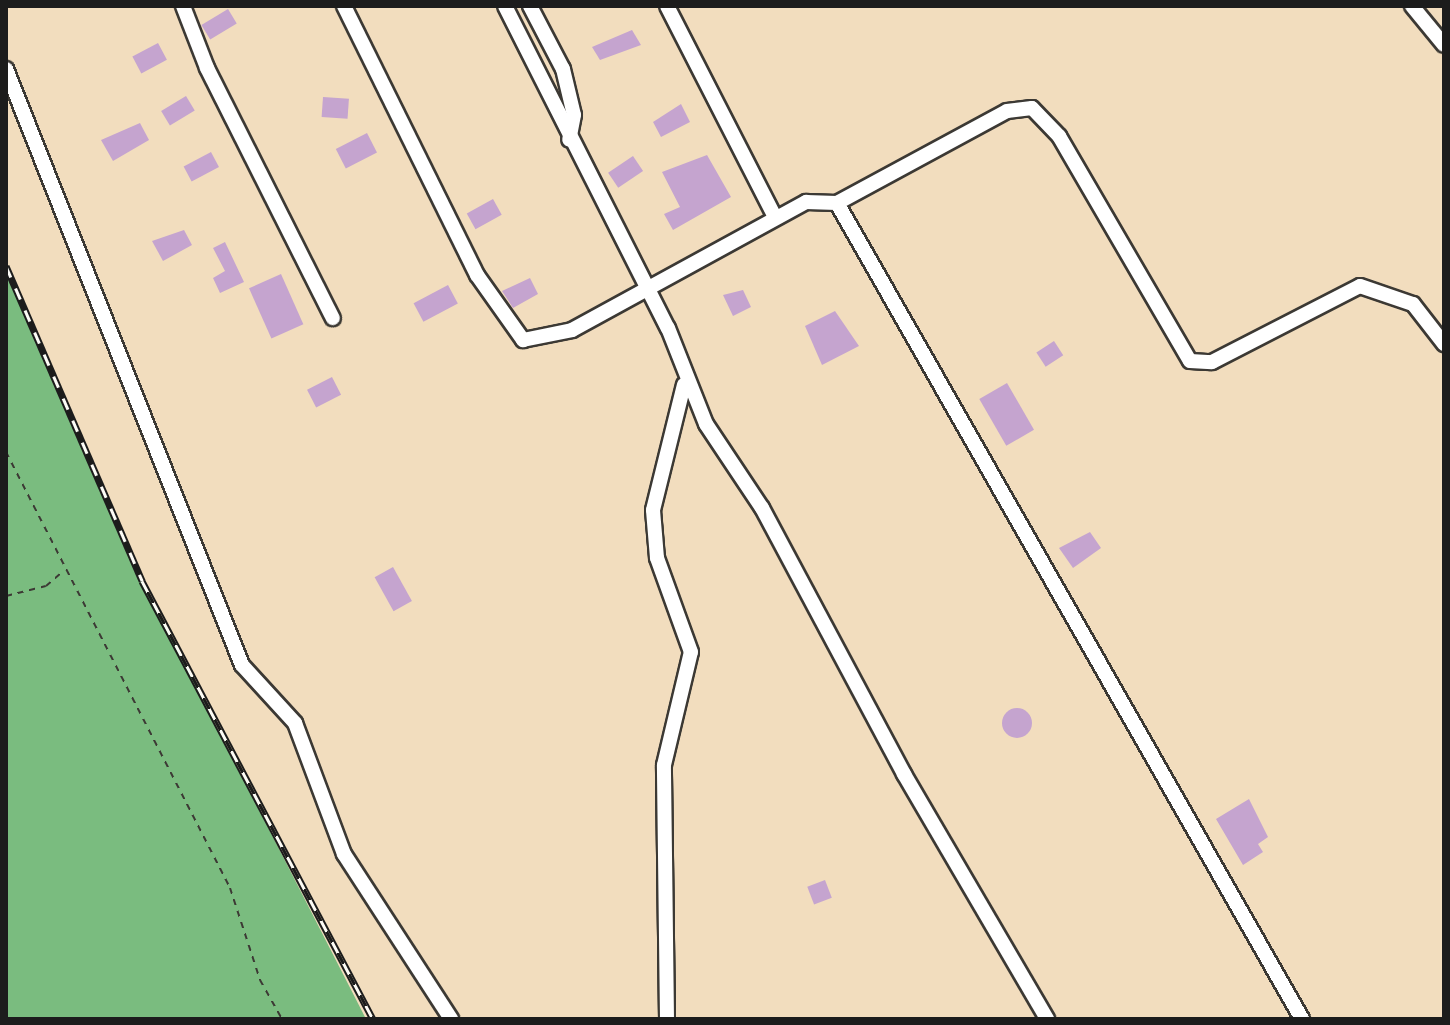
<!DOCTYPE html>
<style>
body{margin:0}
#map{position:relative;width:1450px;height:1025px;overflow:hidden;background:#f2ddbe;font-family:Vollkorn,serif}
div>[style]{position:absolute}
.forest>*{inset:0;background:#7abc7f}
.building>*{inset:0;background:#c5a4cf;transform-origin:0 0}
.round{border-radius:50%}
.path>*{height:2px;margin-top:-1px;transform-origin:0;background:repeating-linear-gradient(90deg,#3c3934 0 6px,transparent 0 12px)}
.roads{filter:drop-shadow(2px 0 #3c3934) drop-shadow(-2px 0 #3c3934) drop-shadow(0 2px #3c3934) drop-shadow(0 -2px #3c3934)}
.minor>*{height:14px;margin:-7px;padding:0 7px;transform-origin:7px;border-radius:7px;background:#fff}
.rail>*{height:7px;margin-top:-3.5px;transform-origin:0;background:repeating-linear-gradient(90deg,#fdfcf7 0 12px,#1c1c1c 0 24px);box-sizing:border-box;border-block:2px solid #1c1c1c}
span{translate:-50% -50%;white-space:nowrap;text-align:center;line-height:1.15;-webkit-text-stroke:6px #fdfcf7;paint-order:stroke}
.frame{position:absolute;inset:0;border:8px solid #1c1c1c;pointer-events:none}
</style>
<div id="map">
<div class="forest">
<i style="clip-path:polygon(6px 266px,142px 581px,366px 1019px,6px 1019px)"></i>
</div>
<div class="building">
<i style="left:228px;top:9px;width:17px;height:31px;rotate:59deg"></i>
<i style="clip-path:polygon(632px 30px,641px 45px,600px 60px,592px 47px)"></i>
<i style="left:158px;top:43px;width:19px;height:29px;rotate:62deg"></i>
<i style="left:186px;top:96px;width:17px;height:29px;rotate:59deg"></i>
<i style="left:323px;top:97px;width:26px;height:20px;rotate:4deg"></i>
<i style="clip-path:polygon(681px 104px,690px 122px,661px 137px,653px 122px)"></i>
<i style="clip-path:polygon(140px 123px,149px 140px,113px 161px,101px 140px)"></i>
<i style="left:367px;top:133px;width:22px;height:35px;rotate:63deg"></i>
<i style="left:211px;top:152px;width:17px;height:31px;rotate:62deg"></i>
<i style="clip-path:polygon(707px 155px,731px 197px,673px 230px,664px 214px,680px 207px,662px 172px)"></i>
<i style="left:633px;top:156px;width:18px;height:30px;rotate:56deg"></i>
<i style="left:493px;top:199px;width:18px;height:30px;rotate:61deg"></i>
<i style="clip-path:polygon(184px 230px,192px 245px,163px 261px,152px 241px)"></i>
<i style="clip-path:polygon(225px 242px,244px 282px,220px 293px,213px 278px,225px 271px,213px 248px)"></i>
<i style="left:281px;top:274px;width:55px;height:35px;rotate:66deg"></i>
<i style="clip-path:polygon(530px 278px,538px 294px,513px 308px,502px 291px)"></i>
<i style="left:448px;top:285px;width:21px;height:39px;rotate:62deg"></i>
<i style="clip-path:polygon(743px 290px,751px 307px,733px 316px,723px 295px)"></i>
<i style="clip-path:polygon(835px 311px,859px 346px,822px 365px,805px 326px)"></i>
<i style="left:1054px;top:341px;width:17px;height:21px;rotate:57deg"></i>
<i style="left:332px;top:377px;width:20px;height:28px;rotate:63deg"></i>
<i style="left:1007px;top:383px;width:54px;height:32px;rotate:60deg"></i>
<i style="clip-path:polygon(1090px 532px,1101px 548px,1073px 568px,1059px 548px)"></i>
<i style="left:393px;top:567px;width:39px;height:21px;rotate:61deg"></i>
<i class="round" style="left:1002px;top:708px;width:30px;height:30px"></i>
<i style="clip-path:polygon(1249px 799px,1268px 837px,1258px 844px,1263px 852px,1243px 865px,1216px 819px)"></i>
<i style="left:825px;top:880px;width:19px;height:19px;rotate:69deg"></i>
</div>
<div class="path">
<i style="left:6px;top:452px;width:490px;rotate:62.8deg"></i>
<i style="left:230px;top:888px;width:97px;rotate:71.9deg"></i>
<i style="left:260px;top:980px;width:45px;rotate:60.6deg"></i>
<i style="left:6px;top:596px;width:41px;rotate:-14deg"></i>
<i style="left:46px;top:586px;width:23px;rotate:-41deg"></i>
</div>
<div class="roads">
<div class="minor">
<i style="left:183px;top:6px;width:66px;rotate:68.8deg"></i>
<i style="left:207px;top:68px;width:280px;rotate:63.3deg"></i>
<i style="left:344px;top:6px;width:300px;rotate:63.7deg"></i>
<i style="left:477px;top:275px;width:80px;rotate:54.7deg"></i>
<i style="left:523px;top:340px;width:50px;rotate:-11.5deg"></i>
<i style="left:572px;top:330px;width:267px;rotate:-28.7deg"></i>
<i style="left:806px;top:202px;width:31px;rotate:2deg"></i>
<i style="left:837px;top:203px;width:939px;rotate:60.32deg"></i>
<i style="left:505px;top:6px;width:361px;rotate:63.2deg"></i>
<i style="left:668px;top:328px;width:103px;rotate:68.4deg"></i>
<i style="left:706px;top:424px;width:101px;rotate:56.3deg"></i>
<i style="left:762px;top:508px;width:302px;rotate:61.9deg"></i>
<i style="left:904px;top:774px;width:284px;rotate:59.7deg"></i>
<i style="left:530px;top:6px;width:71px;rotate:62.4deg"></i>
<i style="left:563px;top:69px;width:47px;rotate:76.6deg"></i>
<i style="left:574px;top:115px;width:25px;rotate:101deg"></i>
<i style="left:667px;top:6px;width:237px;rotate:62.9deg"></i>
<i style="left:1412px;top:6px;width:50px;rotate:50.6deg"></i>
<i style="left:6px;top:69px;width:641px;rotate:68.4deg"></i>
<i style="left:242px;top:665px;width:79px;rotate:47.6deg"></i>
<i style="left:295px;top:723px;width:140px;rotate:69.5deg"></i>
<i style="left:344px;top:854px;width:197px;rotate:57deg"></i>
<i style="left:837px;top:203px;width:193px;rotate:-28.4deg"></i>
<i style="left:1007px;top:111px;width:25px;rotate:-7deg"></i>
<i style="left:1032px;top:108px;width:39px;rotate:46deg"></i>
<i style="left:1059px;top:136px;width:260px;rotate:59.8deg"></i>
<i style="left:1190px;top:361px;width:22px;rotate:3deg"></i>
<i style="left:1212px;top:362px;width:166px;rotate:-27.2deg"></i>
<i style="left:1360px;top:286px;width:56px;rotate:18.8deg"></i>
<i style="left:1413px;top:304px;width:51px;rotate:52.2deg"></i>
<i style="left:667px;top:1019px;width:254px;rotate:-90.7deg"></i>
<i style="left:664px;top:765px;width:116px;rotate:-76.6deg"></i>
<i style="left:691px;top:652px;width:100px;rotate:-109.9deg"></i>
<i style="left:657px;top:558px;width:48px;rotate:-94.8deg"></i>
<i style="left:653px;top:510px;width:129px;rotate:-76.1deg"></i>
</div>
</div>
<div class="rail">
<i style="left:6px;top:266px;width:343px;rotate:66.6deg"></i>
<i style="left:142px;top:581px;width:495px;rotate:62.2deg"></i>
</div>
<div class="frame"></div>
</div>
